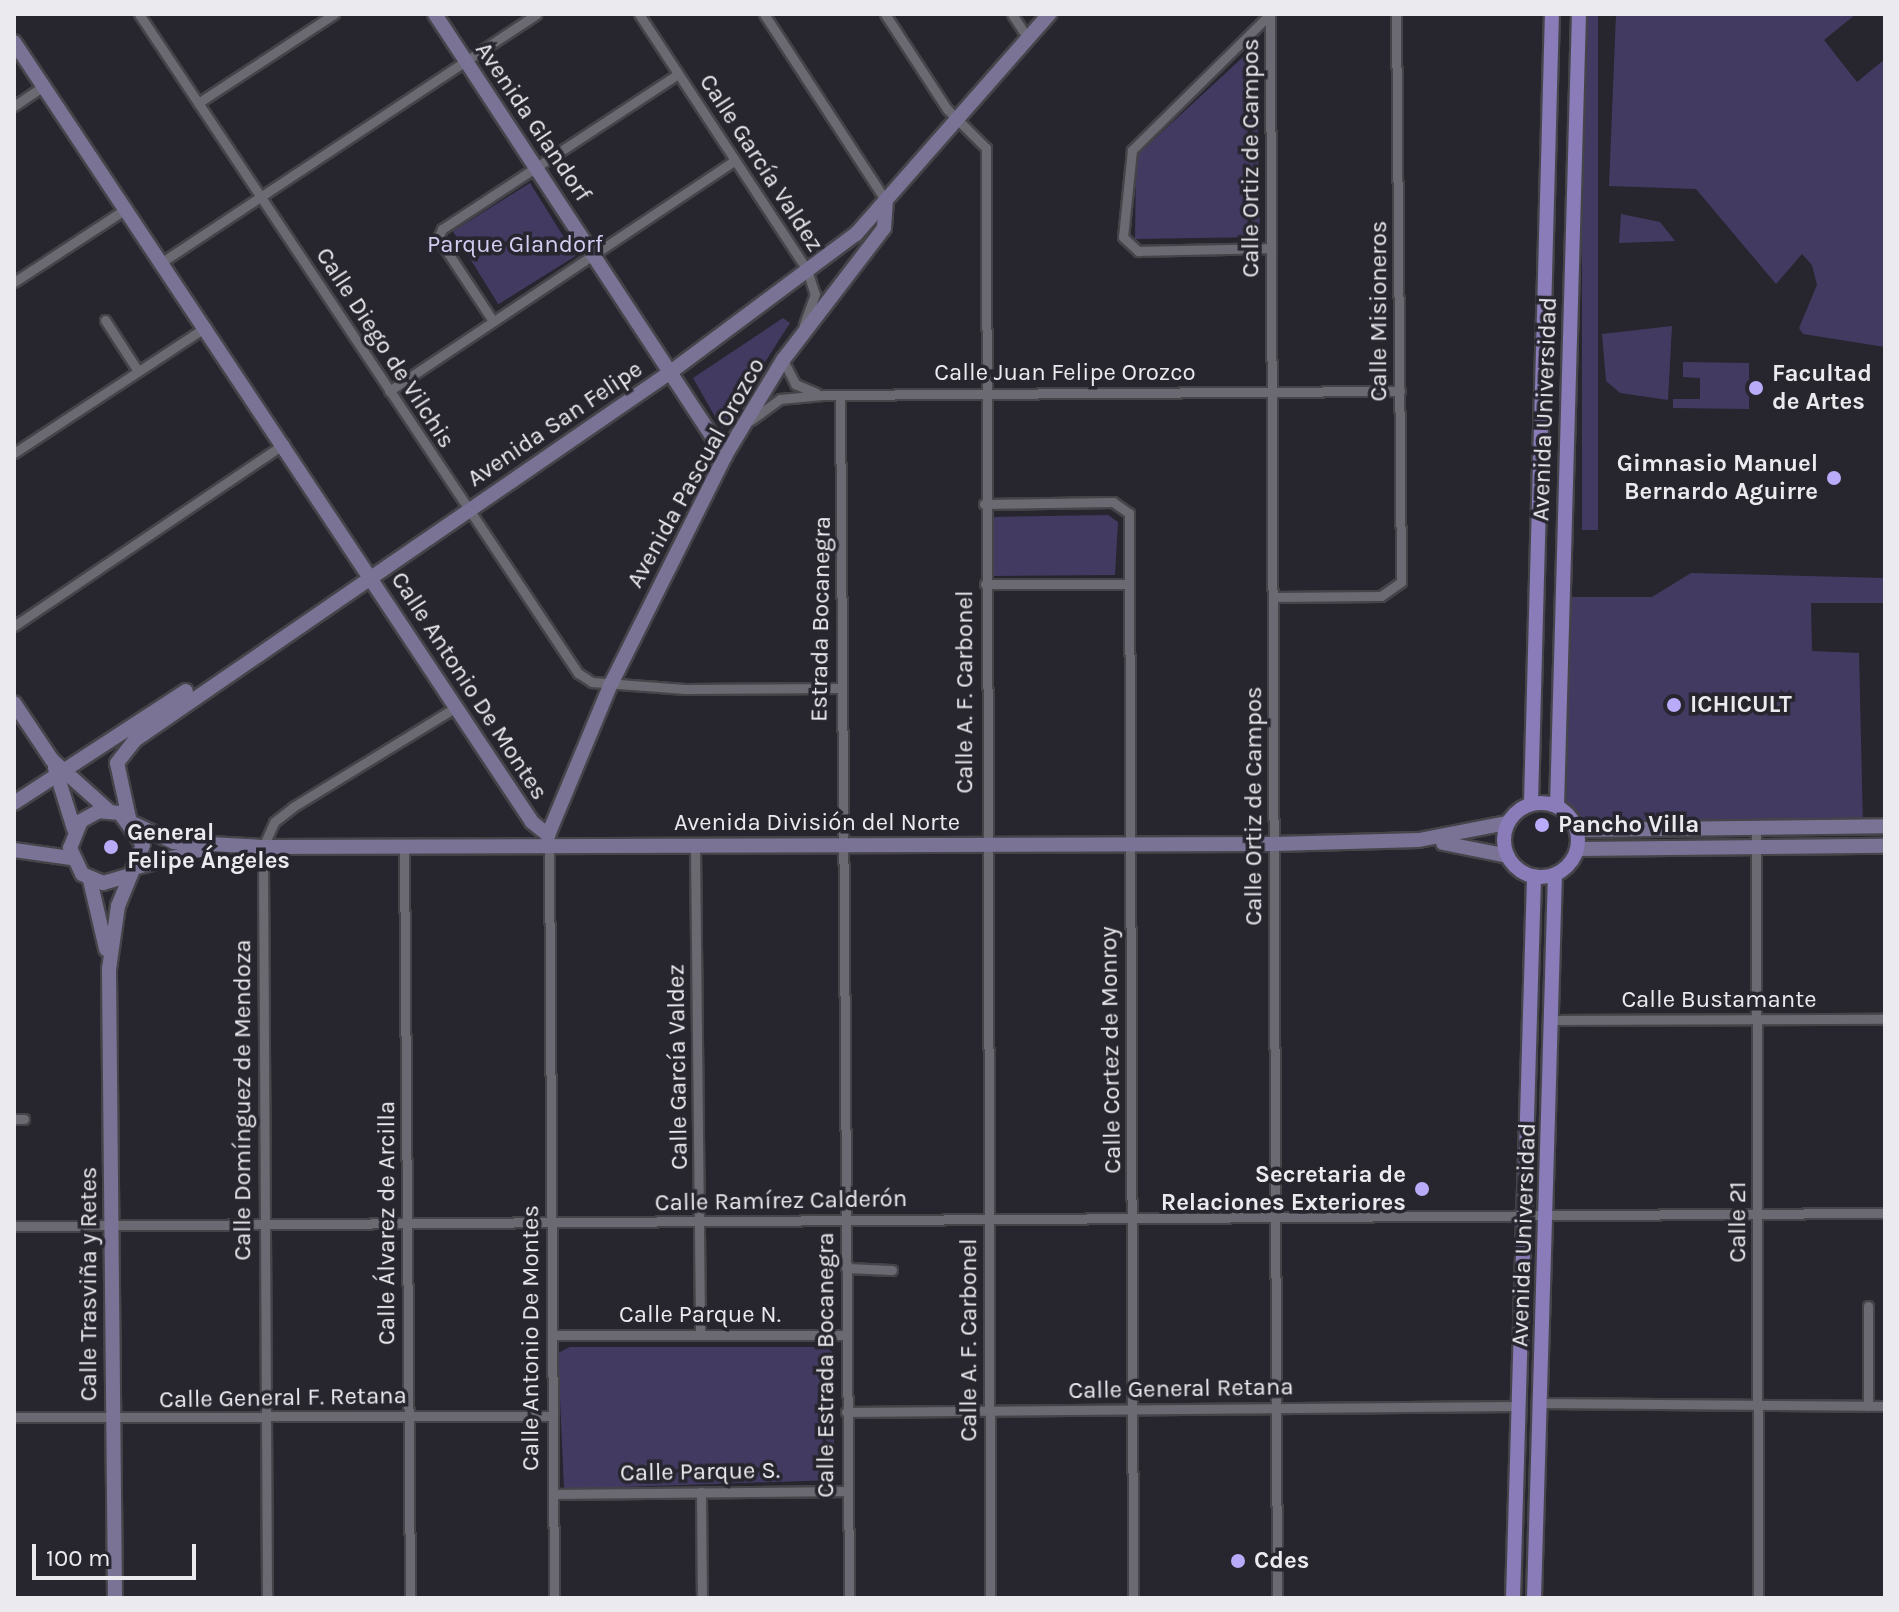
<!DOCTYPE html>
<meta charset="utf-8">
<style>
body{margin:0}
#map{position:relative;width:1899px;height:1612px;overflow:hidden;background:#27252d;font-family:Karla,sans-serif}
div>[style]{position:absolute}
.green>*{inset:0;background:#433a62;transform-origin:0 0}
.roads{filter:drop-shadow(2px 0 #444449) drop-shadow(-2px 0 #444449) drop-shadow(0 2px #444449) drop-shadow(0 -2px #444449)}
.street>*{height:9px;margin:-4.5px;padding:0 4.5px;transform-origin:4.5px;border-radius:4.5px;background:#6b6a73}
.secondary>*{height:14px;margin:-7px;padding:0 7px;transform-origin:7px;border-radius:7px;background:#7a7396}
.primary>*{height:14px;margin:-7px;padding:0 7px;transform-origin:7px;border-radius:7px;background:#897cb9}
.primary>.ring{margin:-7px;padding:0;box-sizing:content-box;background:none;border:14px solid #897cb9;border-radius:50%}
.dots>*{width:22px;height:22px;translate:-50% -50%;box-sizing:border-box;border:4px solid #27252d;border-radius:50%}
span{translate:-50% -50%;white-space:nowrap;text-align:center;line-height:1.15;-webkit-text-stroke:7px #27252d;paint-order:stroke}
.street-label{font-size:24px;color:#eaeaef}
.park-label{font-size:24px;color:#d2cdf1}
.poi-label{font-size:24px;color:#eaeaef;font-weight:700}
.left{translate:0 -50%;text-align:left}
.right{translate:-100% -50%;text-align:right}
.frame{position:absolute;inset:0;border:16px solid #eaeaef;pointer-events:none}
.scale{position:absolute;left:32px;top:1544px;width:164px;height:36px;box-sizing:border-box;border:4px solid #eaeaef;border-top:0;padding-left:10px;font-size:24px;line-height:28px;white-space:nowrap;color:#eaeaef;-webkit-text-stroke:6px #27252d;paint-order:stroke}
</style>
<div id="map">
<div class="green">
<i style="left:1582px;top:14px;width:16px;height:516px"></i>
<i style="clip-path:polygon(1616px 14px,1856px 14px,1824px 40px,1857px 82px,1885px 59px,1885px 347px,1803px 334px,1799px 328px,1817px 285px,1812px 265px,1802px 254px,1776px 284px,1696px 189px,1609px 186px)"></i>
<i style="clip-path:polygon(1256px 45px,1260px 237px,1135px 239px,1136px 156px)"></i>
<i style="left:530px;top:183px;width:86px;height:91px;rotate:58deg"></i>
<i style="clip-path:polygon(1621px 214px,1660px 222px,1675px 241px,1619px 243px)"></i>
<i style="clip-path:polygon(783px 318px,790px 323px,722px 429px,693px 378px)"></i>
<i style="clip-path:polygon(1672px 326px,1668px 400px,1620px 393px,1606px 381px,1602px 334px)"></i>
<i style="clip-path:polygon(1683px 362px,1749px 363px,1749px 409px,1673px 408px,1673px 399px,1700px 399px,1700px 378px,1683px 377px)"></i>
<i style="clip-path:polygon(1108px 515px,1118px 522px,1115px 575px,993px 576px,993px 517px)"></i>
<i style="clip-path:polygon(1691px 573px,1885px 578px,1885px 603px,1811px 603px,1812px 651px,1859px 653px,1863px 826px,1577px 830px,1557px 806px,1562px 597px,1652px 597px)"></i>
<i style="clip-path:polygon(570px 1347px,827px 1347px,834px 1354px,834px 1480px,564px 1489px,558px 1353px)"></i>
</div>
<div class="roads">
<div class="street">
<i style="left:139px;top:14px;width:792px;rotate:56.33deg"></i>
<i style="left:578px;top:673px;width:17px;rotate:33deg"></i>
<i style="left:592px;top:682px;width:93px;rotate:4.3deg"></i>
<i style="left:685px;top:689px;width:154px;rotate:-0.4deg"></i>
<i style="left:639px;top:14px;width:306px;rotate:56.7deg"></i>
<i style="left:807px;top:270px;width:25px;rotate:72deg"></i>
<i style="left:815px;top:294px;width:33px;rotate:110deg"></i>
<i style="left:764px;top:14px;width:223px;rotate:56.9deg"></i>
<i style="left:885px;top:14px;width:113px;rotate:56.9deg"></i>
<i style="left:947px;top:109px;width:55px;rotate:45deg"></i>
<i style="left:986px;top:148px;width:1450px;rotate:89.84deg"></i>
<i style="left:1012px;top:14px;width:27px;rotate:57deg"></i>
<i style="left:1270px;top:14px;width:1584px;rotate:89.75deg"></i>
<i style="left:1270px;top:14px;width:194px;rotate:135.4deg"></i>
<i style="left:1132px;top:150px;width:87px;rotate:95.9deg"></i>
<i style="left:1123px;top:237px;width:21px;rotate:43deg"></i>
<i style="left:1138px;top:251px;width:133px;rotate:-1.3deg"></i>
<i style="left:198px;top:103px;width:163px;rotate:-33.2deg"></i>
<i style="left:14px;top:106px;width:36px;rotate:-34deg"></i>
<i style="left:162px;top:262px;width:449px;rotate:-33.5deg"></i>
<i style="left:14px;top:282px;width:135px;rotate:-33.2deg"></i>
<i style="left:105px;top:320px;width:61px;rotate:57.1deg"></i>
<i style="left:493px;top:321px;width:100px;rotate:-123.5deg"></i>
<i style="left:438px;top:238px;width:10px;rotate:-66deg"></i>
<i style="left:442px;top:229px;width:282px;rotate:-33.3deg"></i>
<i style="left:783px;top:360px;width:27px;rotate:63deg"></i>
<i style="left:795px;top:384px;width:23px;rotate:23deg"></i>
<i style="left:389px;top:391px;width:415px;rotate:-33.7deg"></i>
<i style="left:840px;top:395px;width:1203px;rotate:89.57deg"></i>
<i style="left:751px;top:420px;width:36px;rotate:-36deg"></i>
<i style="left:780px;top:399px;width:43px;rotate:-5.3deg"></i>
<i style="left:823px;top:395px;width:577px;rotate:-0.4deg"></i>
<i style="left:14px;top:453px;width:230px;rotate:-33.3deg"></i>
<i style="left:984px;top:504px;width:129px;rotate:-0.9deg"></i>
<i style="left:1113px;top:502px;width:19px;rotate:35deg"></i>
<i style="left:1129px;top:513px;width:1085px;rotate:89.79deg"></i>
<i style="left:985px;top:584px;width:144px"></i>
<i style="left:1273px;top:597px;width:108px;rotate:-0.5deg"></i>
<i style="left:1381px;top:596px;width:24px;rotate:-35deg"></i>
<i style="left:1401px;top:582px;width:568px;rotate:-90.5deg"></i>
<i style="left:14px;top:626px;width:326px;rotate:-34deg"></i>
<i style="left:1756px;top:826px;width:772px;rotate:89.85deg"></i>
<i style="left:549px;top:846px;width:752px;rotate:89.62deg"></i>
<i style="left:404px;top:847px;width:751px;rotate:89.54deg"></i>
<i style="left:695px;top:847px;width:488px;rotate:89.4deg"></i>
<i style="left:1553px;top:1020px;width:332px;rotate:-0.2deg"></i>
<i style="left:14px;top:1119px;width:10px"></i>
<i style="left:14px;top:1226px;width:1871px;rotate:-0.4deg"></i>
<i style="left:846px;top:1268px;width:46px;rotate:2.5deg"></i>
<i style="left:554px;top:1335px;width:292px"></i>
<i style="left:1541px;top:1403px;width:344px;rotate:0.5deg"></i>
<i style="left:1868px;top:1406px;width:100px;rotate:-90deg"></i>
<i style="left:846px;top:1412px;width:671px;rotate:-0.51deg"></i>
<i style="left:14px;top:1417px;width:539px;rotate:-0.11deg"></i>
<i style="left:701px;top:1492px;width:106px;rotate:89.5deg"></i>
<i style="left:554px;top:1494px;width:292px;rotate:-0.6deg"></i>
<i style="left:267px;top:1598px;width:751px;rotate:-90.31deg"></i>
<i style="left:263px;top:847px;width:27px;rotate:-66deg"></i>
<i style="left:274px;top:822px;width:24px;rotate:-38deg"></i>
<i style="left:293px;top:807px;width:193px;rotate:-31.5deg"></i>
</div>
<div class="secondary">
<i style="left:435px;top:14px;width:529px;rotate:56.73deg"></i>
<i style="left:14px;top:42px;width:936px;rotate:56.41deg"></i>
<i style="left:532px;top:822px;width:21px;rotate:39deg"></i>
<i style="left:14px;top:703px;width:69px;rotate:56.3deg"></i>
<i style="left:52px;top:760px;width:76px;rotate:41.8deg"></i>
<i style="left:55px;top:768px;width:64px;rotate:72.7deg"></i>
<i style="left:14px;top:803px;width:205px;rotate:-33.1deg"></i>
<i style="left:129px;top:818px;width:56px;rotate:-102.3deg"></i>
<i style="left:117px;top:763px;width:29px;rotate:-52deg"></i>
<i style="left:135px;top:740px;width:652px;rotate:-34.49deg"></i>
<i style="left:672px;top:371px;width:229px;rotate:-36.7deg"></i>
<i style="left:856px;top:234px;width:293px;rotate:-48.7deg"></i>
<i style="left:134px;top:824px;width:44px;rotate:24.2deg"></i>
<i style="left:174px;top:842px;width:89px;rotate:3.2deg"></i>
<i style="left:263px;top:847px;width:1011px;rotate:-0.17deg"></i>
<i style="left:1274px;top:844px;width:145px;rotate:-1.6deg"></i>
<i style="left:1419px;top:840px;width:90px;rotate:-10.9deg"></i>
<i style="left:1577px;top:830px;width:308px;rotate:-0.7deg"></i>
<i style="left:548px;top:835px;width:164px;rotate:-67.4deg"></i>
<i style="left:611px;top:684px;width:255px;rotate:-63.4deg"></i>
<i style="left:725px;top:456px;width:112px;rotate:-58.9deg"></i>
<i style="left:783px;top:360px;width:166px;rotate:-52.6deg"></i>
<i style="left:884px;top:228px;width:27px;rotate:-86deg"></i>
<i style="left:1443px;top:843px;width:66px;rotate:11.3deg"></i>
<i style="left:1577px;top:849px;width:308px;rotate:-0.6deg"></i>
<i style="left:14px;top:850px;width:58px;rotate:8deg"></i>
<i style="left:137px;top:867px;width:63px;rotate:-14.7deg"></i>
<i style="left:90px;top:880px;width:71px;rotate:76.9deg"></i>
<i style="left:115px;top:1598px;width:629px;rotate:-90.55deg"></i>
<i style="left:109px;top:969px;width:64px;rotate:-81.9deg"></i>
<i style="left:118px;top:906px;width:66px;rotate:-67.7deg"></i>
<i style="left:143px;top:845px;width:39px;rotate:-126deg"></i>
<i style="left:120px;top:813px;width:21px;rotate:-175deg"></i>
<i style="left:99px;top:811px;width:21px;rotate:151deg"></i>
<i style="left:81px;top:821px;width:29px;rotate:112deg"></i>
<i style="left:70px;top:848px;width:29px;rotate:65deg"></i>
<i style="left:82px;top:874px;width:23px;rotate:23deg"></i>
<i style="left:103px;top:883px;width:26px;rotate:-16deg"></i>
</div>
<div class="primary">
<i class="ring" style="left:1504px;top:803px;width:60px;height:60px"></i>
<i style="left:1531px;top:803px;width:789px;rotate:-88.48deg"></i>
<i style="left:1557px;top:806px;width:792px;rotate:-88.41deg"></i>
<i style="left:1513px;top:1598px;width:722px;rotate:-88.33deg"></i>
<i style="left:1534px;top:1598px;width:724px;rotate:-88.34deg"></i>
</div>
</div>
<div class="dots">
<i style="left:1756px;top:388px;background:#b9abf7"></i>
<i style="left:1834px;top:478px;background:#b9abf7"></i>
<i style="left:1674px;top:705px;background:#b9abf7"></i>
<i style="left:1542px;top:825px;background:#b9abf7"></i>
<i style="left:111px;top:847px;background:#b9abf7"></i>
<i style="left:1422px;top:1189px;background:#b9abf7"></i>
<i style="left:1238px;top:1561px;background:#b9abf7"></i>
</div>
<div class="street-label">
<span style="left:533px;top:122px;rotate:56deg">Avenida Glandorf</span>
<span style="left:1251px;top:158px;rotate:-90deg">Calle Ortiz de Campos</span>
<span style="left:761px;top:163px;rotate:57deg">Calle García Valdez</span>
<span style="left:1379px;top:311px;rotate:-90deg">Calle Misioneros</span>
<span style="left:385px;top:348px;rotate:57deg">Calle Diego de Vilchis</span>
<span style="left:1065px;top:373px">Calle Juan Felipe Orozco</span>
<span style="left:1545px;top:409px;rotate:-88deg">Avenida Universidad</span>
<span style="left:555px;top:424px;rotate:-34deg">Avenida San Felipe</span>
<span style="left:696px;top:473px;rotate:-61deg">Avenida Pascual Orozco</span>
<span style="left:821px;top:619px;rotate:-89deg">Estrada Bocanegra</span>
<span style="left:469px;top:686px;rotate:57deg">Calle Antonio De Montes</span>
<span style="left:965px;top:692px;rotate:-90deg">Calle A. F. Carbonel</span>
<span style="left:1254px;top:806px;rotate:-90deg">Calle Ortiz de Campos</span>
<span style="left:817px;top:823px">Avenida División del Norte</span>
<span style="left:1719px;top:1000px">Calle Bustamante</span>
<span style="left:1111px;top:1050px;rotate:-91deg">Calle Cortez de Monroy</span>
<span style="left:678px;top:1067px;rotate:-91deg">Calle García Valdez</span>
<span style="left:243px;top:1100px;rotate:-90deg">Calle Domínguez de Mendoza</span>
<span style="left:781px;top:1201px;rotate:-1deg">Calle Ramírez Calderón</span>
<span style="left:1738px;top:1222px;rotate:-90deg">Calle 21</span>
<span style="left:387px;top:1223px;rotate:-90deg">Calle Álvarez de Arcilla</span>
<span style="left:1524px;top:1235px;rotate:-88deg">Avenida Universidad</span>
<span style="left:89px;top:1284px;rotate:-90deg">Calle Trasviña y Retes</span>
<span style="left:700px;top:1315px">Calle Parque N.</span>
<span style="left:531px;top:1338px;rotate:-90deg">Calle Antonio De Montes</span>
<span style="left:969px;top:1340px;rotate:-90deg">Calle A. F. Carbonel</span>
<span style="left:826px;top:1365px;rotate:-90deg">Calle Estrada Bocanegra</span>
<span style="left:1181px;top:1389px;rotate:-1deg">Calle General Retana</span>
<span style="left:283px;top:1398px;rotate:-1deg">Calle General F. Retana</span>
<span style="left:700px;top:1472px;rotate:-1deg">Calle Parque S.</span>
</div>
<div class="park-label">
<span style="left:515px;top:245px">Parque Glandorf</span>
</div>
<div class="poi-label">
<span class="left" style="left:1772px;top:388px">Facultad<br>de Artes</span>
<span class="right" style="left:1818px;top:478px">Gimnasio Manuel<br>Bernardo Aguirre</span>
<span class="left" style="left:1690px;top:705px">ICHICULT</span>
<span class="left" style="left:1558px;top:825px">Pancho Villa</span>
<span class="left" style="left:127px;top:847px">General<br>Felipe Ángeles</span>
<span class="right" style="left:1406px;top:1189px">Secretaria de<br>Relaciones Exteriores</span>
<span class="left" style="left:1254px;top:1561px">Cdes</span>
</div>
<div class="frame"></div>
<div class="scale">100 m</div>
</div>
